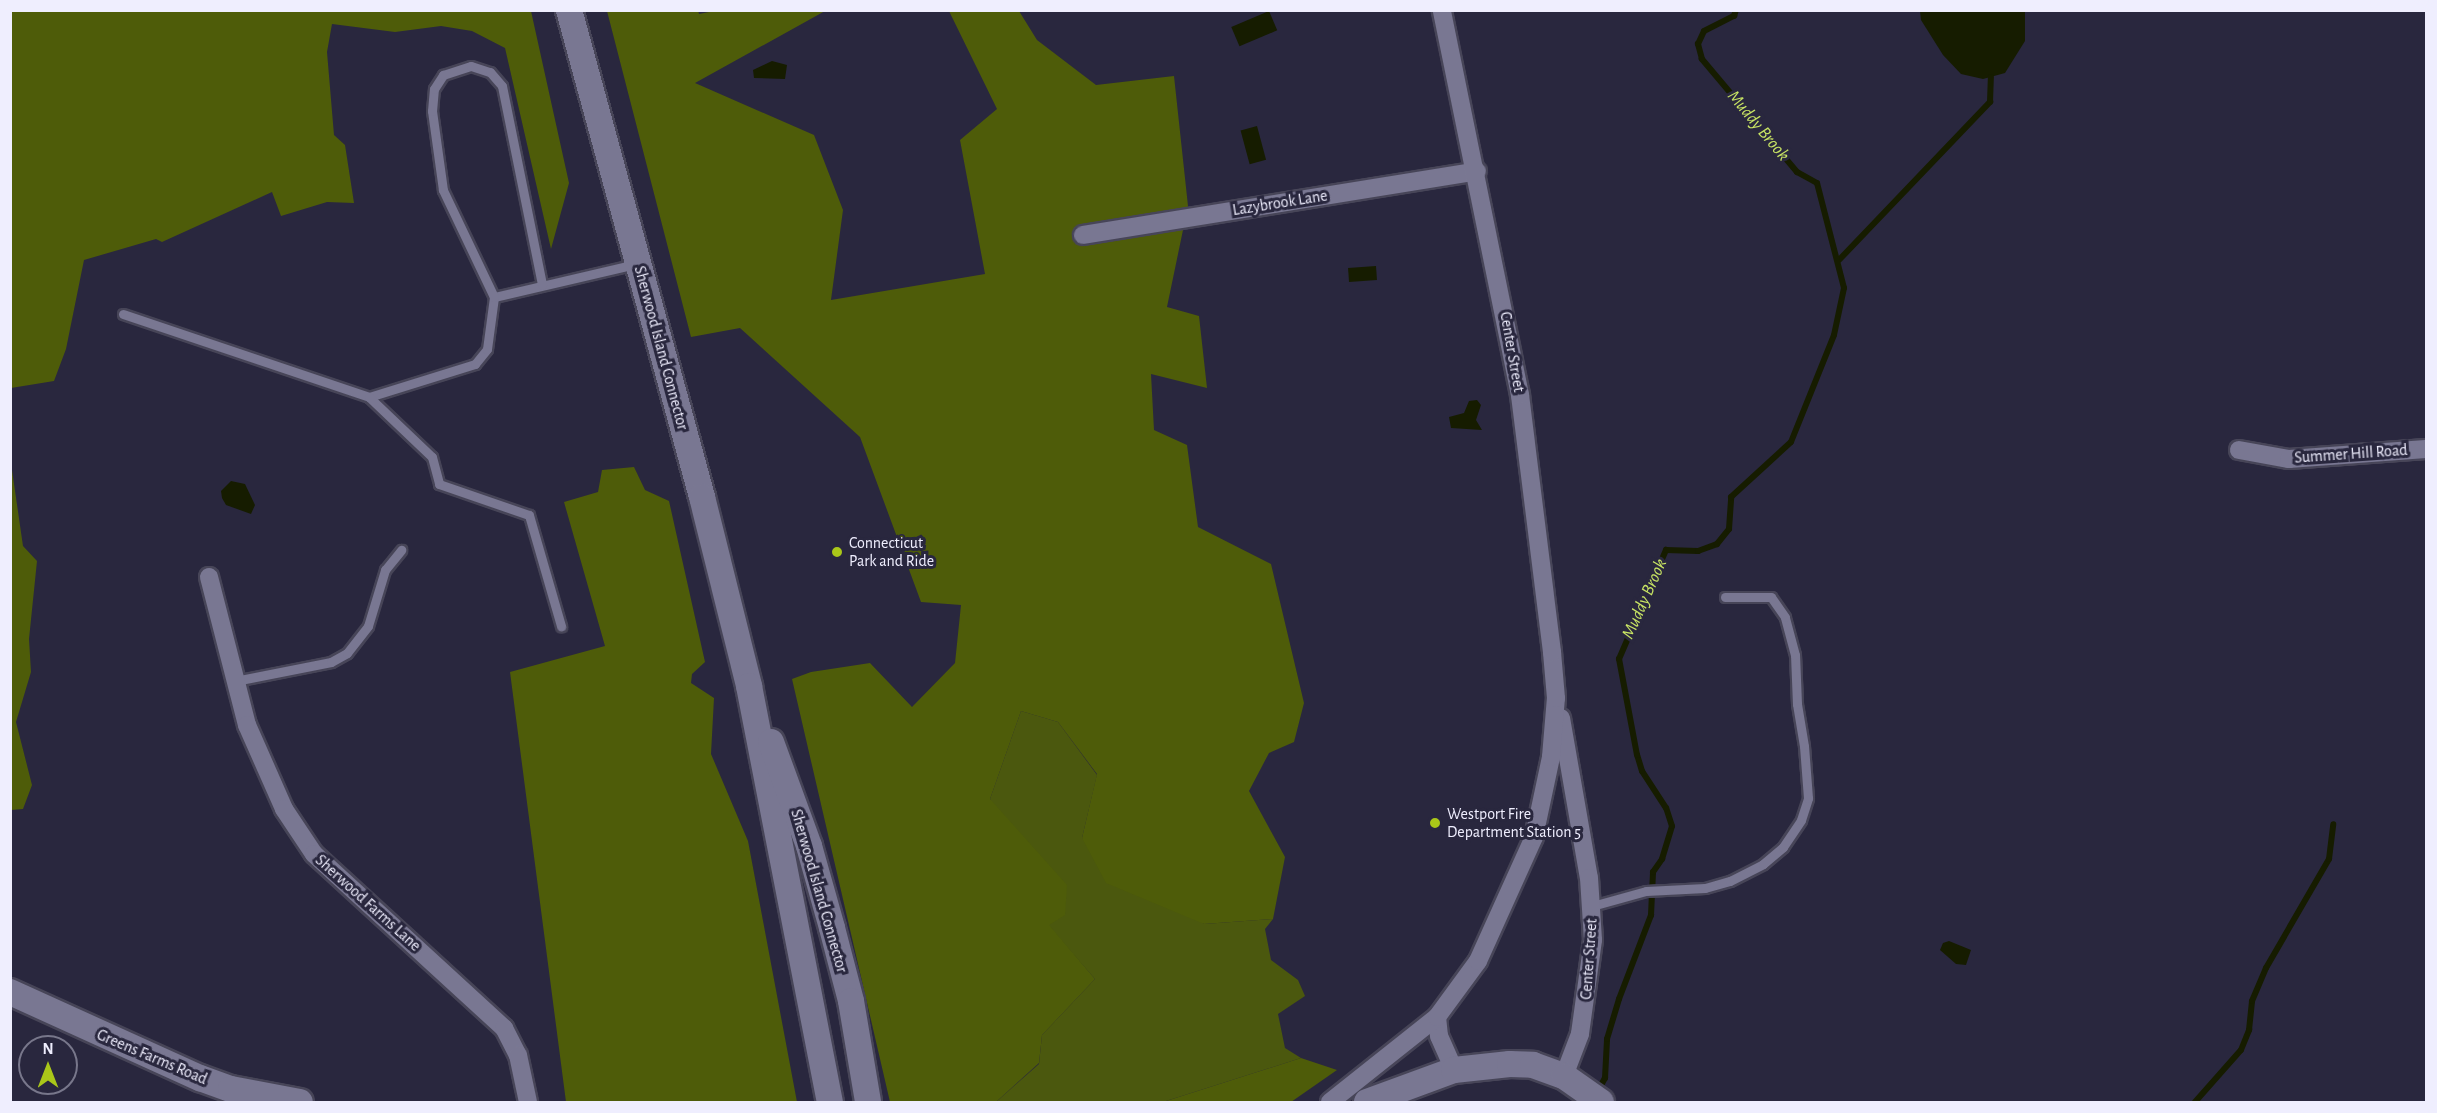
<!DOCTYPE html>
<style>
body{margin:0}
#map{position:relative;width:2437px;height:1113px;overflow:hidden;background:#29273e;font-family:"Alegreya Sans",sans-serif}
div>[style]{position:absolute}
.green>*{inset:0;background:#4b580e}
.forest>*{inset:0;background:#4e5c09}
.water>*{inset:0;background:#161c00;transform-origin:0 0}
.stream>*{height:6px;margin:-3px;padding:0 3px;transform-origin:3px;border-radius:3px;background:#161c00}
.roads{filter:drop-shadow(2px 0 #474558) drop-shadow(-2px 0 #474558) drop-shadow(0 2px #474558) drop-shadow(0 -2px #474558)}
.lane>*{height:9px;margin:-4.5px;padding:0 4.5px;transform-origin:4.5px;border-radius:4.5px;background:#797792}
.street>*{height:18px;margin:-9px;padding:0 9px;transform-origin:9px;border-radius:9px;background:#797792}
.secondary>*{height:26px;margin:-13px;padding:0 13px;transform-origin:13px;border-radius:13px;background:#797792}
.dots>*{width:16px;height:16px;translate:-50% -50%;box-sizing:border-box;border:3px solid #29273e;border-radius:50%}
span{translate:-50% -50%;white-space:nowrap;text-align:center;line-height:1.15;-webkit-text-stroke:6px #29273e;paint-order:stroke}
.street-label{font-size:16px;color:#efeefe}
.poi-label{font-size:16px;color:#efeefe}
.left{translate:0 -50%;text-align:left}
.water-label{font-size:18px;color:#c9e564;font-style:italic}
.frame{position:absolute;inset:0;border:12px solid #efeefe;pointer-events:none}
.north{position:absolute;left:18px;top:1035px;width:60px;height:60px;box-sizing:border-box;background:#29273e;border:2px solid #78778b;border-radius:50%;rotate:0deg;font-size:16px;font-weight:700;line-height:24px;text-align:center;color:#efeefe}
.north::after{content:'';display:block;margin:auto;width:21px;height:27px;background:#aac719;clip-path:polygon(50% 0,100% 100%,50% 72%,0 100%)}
</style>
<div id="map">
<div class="green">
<i style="clip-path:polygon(1021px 711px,1058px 722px,1097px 775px,1082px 838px,1204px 924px,1273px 919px,1265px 929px,1271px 960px,1298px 980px,1305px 996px,1278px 1014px,1285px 1048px,1301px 1058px,1163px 1102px,996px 1102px,1039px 1064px,1042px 1035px,1095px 979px,1048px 925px,990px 799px)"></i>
</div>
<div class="forest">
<i style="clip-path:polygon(11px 10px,531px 11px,569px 183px,551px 249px,505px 48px,472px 31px,441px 26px,395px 32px,332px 24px,327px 52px,334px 135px,345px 145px,354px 203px,327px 202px,281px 216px,272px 192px,162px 242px,156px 239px,84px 260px,66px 349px,54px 381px,11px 388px)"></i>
<i style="clip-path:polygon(698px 10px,699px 14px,719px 10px,825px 11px,695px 83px,814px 135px,843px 210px,831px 300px,985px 274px,960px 140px,997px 109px,949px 11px,1019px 11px,1037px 40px,1096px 85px,1174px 76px,1188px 206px,1167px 307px,1199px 316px,1207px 388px,1151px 374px,1154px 430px,1187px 445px,1198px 527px,1271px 564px,1304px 703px,1294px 742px,1269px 753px,1249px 791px,1285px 857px,1273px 919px,1204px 924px,1106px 883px,1082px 838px,1097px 774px,1058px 722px,1021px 711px,990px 799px,1067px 885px,1065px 915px,1049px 925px,1095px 979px,1042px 1035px,1039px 1063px,996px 1102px,890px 1102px,792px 679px,811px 672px,870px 663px,912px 707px,955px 663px,961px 605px,921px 602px,860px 437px,740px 328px,691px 337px,607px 11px)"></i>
<i style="clip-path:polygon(11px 463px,23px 546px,37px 561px,29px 639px,31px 672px,16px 722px,32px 785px,23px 809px,11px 810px)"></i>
<i style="clip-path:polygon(634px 467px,645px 490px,669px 501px,705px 662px,692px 674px,691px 683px,714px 698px,711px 754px,748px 841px,797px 1102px,566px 1102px,510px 672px,605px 646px,564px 502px,598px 492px,602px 470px)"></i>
<i style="clip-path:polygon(1301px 1058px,1337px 1070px,1291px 1102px,1163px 1102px)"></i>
</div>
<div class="water">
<i style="left:1269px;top:11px;width:21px;height:41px;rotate:67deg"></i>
<i style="clip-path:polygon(1920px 11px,2025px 11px,2025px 41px,2005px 73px,1983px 79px,1961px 74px,1943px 55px,1921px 20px)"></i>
<i style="clip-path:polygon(772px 61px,787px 65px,785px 79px,754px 78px,753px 70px)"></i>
<i style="left:1257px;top:126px;width:35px;height:17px;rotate:75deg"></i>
<i style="left:1376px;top:266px;width:14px;height:28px;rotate:86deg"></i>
<i style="clip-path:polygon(1477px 400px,1481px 405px,1476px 420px,1482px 430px,1451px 428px,1449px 417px,1464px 413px,1469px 401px)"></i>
<i style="clip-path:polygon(231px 481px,245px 484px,255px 505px,251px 514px,226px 505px,222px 498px,221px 491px)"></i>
<i style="clip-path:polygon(1949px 941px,1971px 950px,1966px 965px,1956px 964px,1940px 950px,1943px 943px)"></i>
</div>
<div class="stream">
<i style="left:1839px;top:260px;width:219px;rotate:-46.3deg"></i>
<i style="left:1990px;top:102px;width:25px;rotate:-88deg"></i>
<i style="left:1598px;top:1091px;width:15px;rotate:-62deg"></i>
<i style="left:1605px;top:1078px;width:39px;rotate:-87deg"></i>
<i style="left:1607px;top:1039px;width:42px;rotate:-73.3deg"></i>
<i style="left:1619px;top:999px;width:90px;rotate:-69.1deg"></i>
<i style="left:1651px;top:915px;width:43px;rotate:-87.3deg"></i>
<i style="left:1653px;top:872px;width:16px;rotate:-55deg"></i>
<i style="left:1662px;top:859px;width:34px;rotate:-73deg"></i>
<i style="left:1672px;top:826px;width:19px;rotate:-108deg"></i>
<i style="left:1666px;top:808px;width:44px;rotate:-123deg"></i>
<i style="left:1642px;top:771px;width:17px;rotate:-107deg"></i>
<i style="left:1637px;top:755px;width:98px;rotate:-100.6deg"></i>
<i style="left:1619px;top:659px;width:119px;rotate:-66.7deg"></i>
<i style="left:1666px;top:550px;width:32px;rotate:2deg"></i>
<i style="left:1698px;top:551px;width:20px;rotate:-20deg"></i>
<i style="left:1717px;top:544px;width:19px;rotate:-51deg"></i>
<i style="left:1729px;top:529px;width:32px;rotate:-86deg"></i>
<i style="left:1731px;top:497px;width:81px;rotate:-42.5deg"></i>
<i style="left:1791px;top:442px;width:115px;rotate:-68.1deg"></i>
<i style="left:1834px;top:335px;width:48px;rotate:-78deg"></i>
<i style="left:1844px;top:288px;width:108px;rotate:-104.4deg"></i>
<i style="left:1817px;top:183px;width:23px;rotate:-151deg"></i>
<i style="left:1797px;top:172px;width:148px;rotate:-130.1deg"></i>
<i style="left:1702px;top:59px;width:16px;rotate:-105deg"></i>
<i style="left:1698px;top:44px;width:14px;rotate:-65deg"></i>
<i style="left:1704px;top:31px;width:34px;rotate:-27deg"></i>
<i style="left:1734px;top:16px;width:6px;rotate:-72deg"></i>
<i style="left:2195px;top:1102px;width:69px;rotate:-48.5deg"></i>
<i style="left:2241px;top:1050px;width:22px;rotate:-68deg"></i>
<i style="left:2249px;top:1030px;width:29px;rotate:-84deg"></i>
<i style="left:2252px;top:1001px;width:36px;rotate:-67deg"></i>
<i style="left:2266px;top:968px;width:126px;rotate:-60deg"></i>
<i style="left:2329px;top:859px;width:35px;rotate:-83deg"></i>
</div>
<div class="roads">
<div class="lane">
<i style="left:494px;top:297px;width:146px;rotate:-13.1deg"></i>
<i style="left:123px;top:314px;width:260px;rotate:18.6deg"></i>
<i style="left:369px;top:397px;width:111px;rotate:-17.3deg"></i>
<i style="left:475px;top:364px;width:19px;rotate:-51deg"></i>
<i style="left:487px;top:349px;width:52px;rotate:-82.3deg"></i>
<i style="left:494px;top:297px;width:119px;rotate:-115.5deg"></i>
<i style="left:443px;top:190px;width:80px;rotate:-97.9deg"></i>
<i style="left:432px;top:111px;width:22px;rotate:-85deg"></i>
<i style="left:434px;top:89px;width:17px;rotate:-57deg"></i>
<i style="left:443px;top:75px;width:29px;rotate:-18deg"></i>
<i style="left:471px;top:66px;width:20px;rotate:18deg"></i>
<i style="left:490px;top:72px;width:18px;rotate:49deg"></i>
<i style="left:502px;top:86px;width:203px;rotate:78.6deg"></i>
<i style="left:369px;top:397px;width:87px;rotate:43.6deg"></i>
<i style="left:432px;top:457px;width:28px;rotate:75deg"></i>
<i style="left:439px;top:484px;width:95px;rotate:19deg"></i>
<i style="left:529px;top:515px;width:116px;rotate:73.9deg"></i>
<i style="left:235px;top:681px;width:98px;rotate:-11.2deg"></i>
<i style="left:331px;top:662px;width:18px;rotate:-29deg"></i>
<i style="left:347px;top:653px;width:34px;rotate:-52deg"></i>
<i style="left:368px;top:626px;width:59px;rotate:-73.1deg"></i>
<i style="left:385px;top:570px;width:26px;rotate:-51deg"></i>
<i style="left:1592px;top:906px;width:56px;rotate:-15.5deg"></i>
<i style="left:1646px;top:891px;width:59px;rotate:-2.9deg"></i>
<i style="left:1705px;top:888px;width:26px;rotate:-16deg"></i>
<i style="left:1730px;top:881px;width:37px;rotate:-27deg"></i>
<i style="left:1763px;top:864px;width:26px;rotate:-40deg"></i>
<i style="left:1783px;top:847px;width:32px;rotate:-56deg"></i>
<i style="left:1801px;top:820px;width:23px;rotate:-72deg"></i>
<i style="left:1808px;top:798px;width:52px;rotate:-94.4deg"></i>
<i style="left:1804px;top:746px;width:43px;rotate:-99.5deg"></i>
<i style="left:1797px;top:704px;width:49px;rotate:-92.3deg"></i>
<i style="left:1795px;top:655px;width:39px;rotate:-105deg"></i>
<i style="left:1785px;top:617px;width:24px;rotate:-125deg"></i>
<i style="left:1771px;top:597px;width:46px;rotate:180deg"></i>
</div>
<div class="street">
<i style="left:1083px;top:235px;width:399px;rotate:-9.2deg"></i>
<i style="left:2239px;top:450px;width:51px;rotate:10.2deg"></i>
<i style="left:2289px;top:459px;width:137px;rotate:-4.2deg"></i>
<i style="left:209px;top:577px;width:153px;rotate:75.6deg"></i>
<i style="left:247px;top:725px;width:92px;rotate:66.2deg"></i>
<i style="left:284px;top:809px;width:54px;rotate:56.3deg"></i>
<i style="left:314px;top:854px;width:258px;rotate:42.5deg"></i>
<i style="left:504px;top:1028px;width:30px;rotate:63deg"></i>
<i style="left:518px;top:1055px;width:48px;rotate:78deg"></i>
<i style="left:1561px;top:718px;width:162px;rotate:80.1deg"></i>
<i style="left:1589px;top:878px;width:62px;rotate:86.3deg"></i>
<i style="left:1593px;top:940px;width:95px;rotate:97.9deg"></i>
<i style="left:1580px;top:1034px;width:45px;rotate:110.9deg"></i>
<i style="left:1437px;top:1017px;width:19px;rotate:84deg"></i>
<i style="left:1439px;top:1036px;width:37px;rotate:66deg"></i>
<i style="left:1330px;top:1102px;width:137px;rotate:-38.5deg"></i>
<i style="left:1437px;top:1017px;width:69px;rotate:-53.8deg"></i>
<i style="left:1478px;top:961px;width:136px;rotate:-65.7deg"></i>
<i style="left:1534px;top:837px;width:82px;rotate:-78deg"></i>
<i style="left:1551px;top:757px;width:59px;rotate:-85.2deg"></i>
<i style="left:1556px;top:698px;width:46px;rotate:-95deg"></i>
<i style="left:1552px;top:652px;width:259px;rotate:-97.1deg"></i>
<i style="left:1520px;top:395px;width:393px;rotate:-101.5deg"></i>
</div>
<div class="secondary">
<i style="left:569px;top:10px;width:505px;rotate:74.72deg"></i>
<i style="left:702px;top:497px;width:195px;rotate:76deg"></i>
<i style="left:749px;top:686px;width:424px;rotate:79deg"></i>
<i style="left:771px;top:742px;width:111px;rotate:69.9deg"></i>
<i style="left:809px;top:846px;width:85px;rotate:74.3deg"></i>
<i style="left:832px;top:928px;width:75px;rotate:75.4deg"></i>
<i style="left:851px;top:1001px;width:102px;rotate:80.4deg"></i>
<i style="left:10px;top:992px;width:209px;rotate:24.4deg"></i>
<i style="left:200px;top:1078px;width:33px;rotate:20deg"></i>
<i style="left:231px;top:1089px;width:70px;rotate:10.7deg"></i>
<i style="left:1367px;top:1102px;width:93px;rotate:-20.2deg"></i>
<i style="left:1454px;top:1070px;width:56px;rotate:-6.1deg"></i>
<i style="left:1510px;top:1064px;width:23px;rotate:2deg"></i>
<i style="left:1533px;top:1065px;width:33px;rotate:20deg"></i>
<i style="left:1564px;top:1076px;width:45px;rotate:35.1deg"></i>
</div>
</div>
<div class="dots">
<i style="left:837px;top:552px;background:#aac719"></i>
<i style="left:1435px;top:823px;background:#aac719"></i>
</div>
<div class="street-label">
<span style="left:1280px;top:203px;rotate:-9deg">Lazybrook Lane</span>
<span style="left:661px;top:348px;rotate:75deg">Sherwood Island Connector</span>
<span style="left:1512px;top:352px;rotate:80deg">Center Street</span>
<span style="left:2351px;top:454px;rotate:-4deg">Summer Hill Road</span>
<span style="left:819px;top:891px;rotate:74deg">Sherwood Island Connector</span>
<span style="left:368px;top:903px;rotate:42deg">Sherwood Farms Lane</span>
<span style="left:1589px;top:959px;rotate:-86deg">Center Street</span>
<span style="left:152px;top:1057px;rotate:23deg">Greens Farms Road</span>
</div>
<div class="poi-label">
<span class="left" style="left:849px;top:552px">Connecticut<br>Park and Ride</span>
<span class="left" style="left:1447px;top:823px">Westport Fire<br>Department Station 5</span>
</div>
<div class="water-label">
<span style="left:1758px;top:126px;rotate:50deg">Muddy Brook</span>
<span style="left:1645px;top:599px;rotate:-66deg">Muddy Brook</span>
</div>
<div class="frame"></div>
<div class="north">N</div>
</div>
